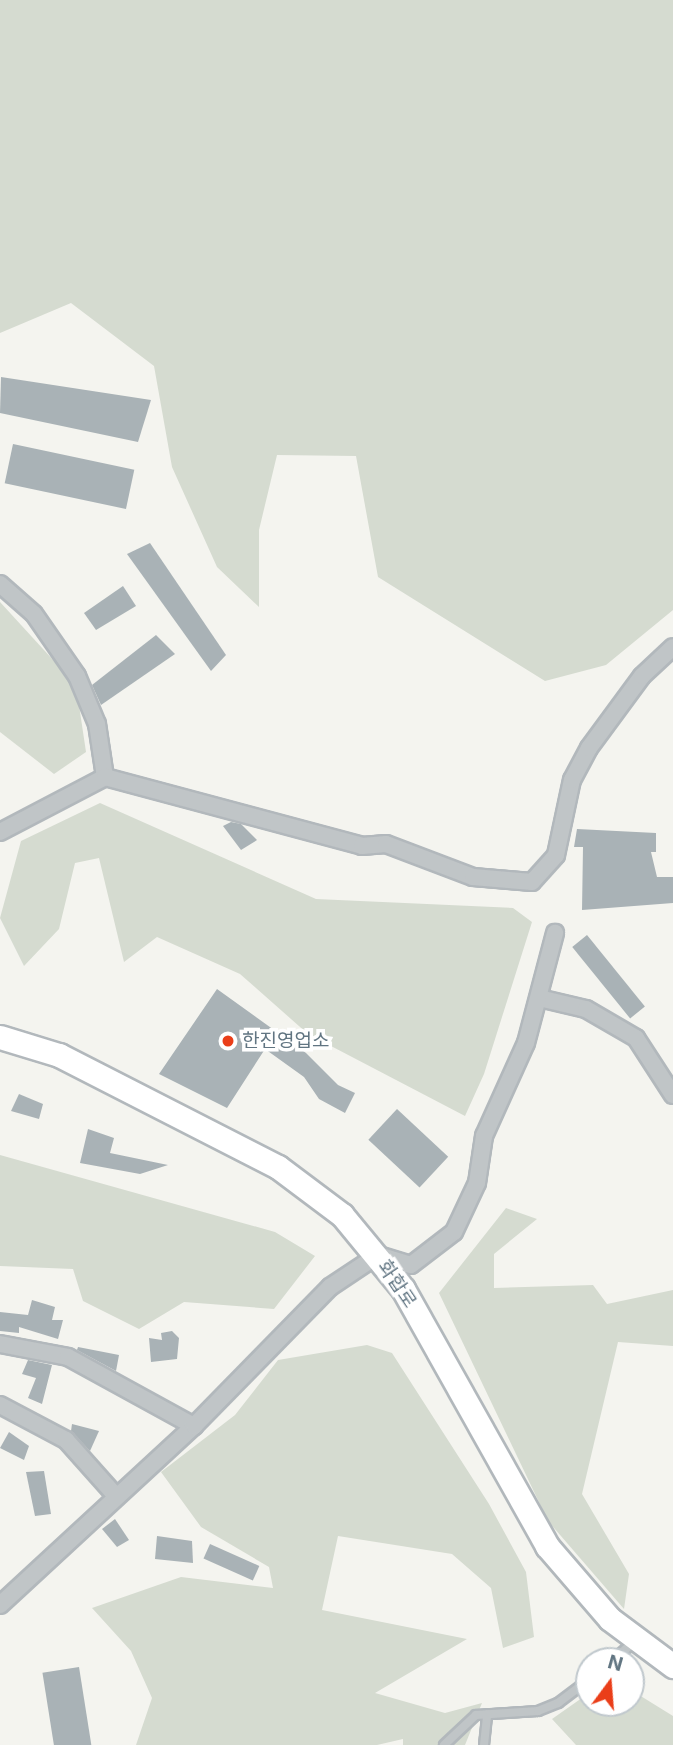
<!DOCTYPE html>
<meta charset="utf-8">
<style>
body{margin:0}
#map{position:relative;width:673px;height:1745px;overflow:hidden;background:#f4f4ef;font-family:Inter,"Noto Sans KR",sans-serif}
div>[style]{position:absolute}
.green>*{inset:0;background:#d5dbd0}
.building>*{inset:0;background:#a9b2b6;transform-origin:0 0}
.roads{filter:drop-shadow(2px 0 #b2b8bc) drop-shadow(-2px 0 #b2b8bc) drop-shadow(0 2px #b2b8bc) drop-shadow(0 -2px #b2b8bc)}
.service>*{height:8px;margin:-4px;padding:0 4px;transform-origin:4px;border-radius:4px;background:#c0c5c7}
.minor>*{height:16px;margin:-8px;padding:0 8px;transform-origin:8px;border-radius:8px;background:#c0c5c7}
.secondary>*{height:23px;margin:-11.5px;padding:0 11.5px;transform-origin:11.5px;border-radius:11.5px;background:#fff}
.dots>*{width:19px;height:19px;translate:-50% -50%;box-sizing:border-box;border:4px solid #fff;border-radius:50%}
span{translate:-50% -50%;white-space:nowrap;text-align:center;line-height:1.15;-webkit-text-stroke:7px #fff;paint-order:stroke}
.poi-label{font-size:19px;color:#617582}
.left{translate:0 -50%;text-align:left}
.street-label{font-size:19px;color:#617582}
.north{position:absolute;left:575px;top:1647px;width:70px;height:70px;box-sizing:border-box;background:#fff;border:2px solid #c0c8cd;border-radius:50%;rotate:16deg;font-size:19px;font-weight:700;line-height:28px;text-align:center;color:#617582}
.north::after{content:'';display:block;margin:auto;width:24px;height:32px;background:#ea3e19;clip-path:polygon(50% 0,100% 100%,50% 72%,0 100%)}
</style>
<div id="map">
<div class="green">
<i style="clip-path:polygon(0 0,673px 0,673px 610px,606px 665px,545px 681px,378px 577px,356px 456px,277px 455px,259px 530px,259px 607px,217px 567px,172px 467px,154px 366px,71px 303px,0 333px)"></i>
<i style="clip-path:polygon(0 602px,76px 685px,86px 752px,54px 774px,0 732px)"></i>
<i style="clip-path:polygon(100px 803px,316px 899px,513px 908px,532px 922px,484px 1074px,465px 1116px,308px 1034px,240px 974px,157px 937px,124px 962px,99px 858px,75px 863px,59px 929px,24px 966px,0 918px,21px 841px)"></i>
<i style="clip-path:polygon(0 1155px,275px 1232px,315px 1256px,274px 1309px,184px 1302px,139px 1329px,83px 1301px,73px 1269px,0 1266px)"></i>
<i style="clip-path:polygon(506px 1208px,537px 1219px,494px 1254px,494px 1288px,593px 1285px,607px 1304px,673px 1290px,673px 1346px,618px 1342px,582px 1494px,629px 1574px,624px 1609px,548px 1521px,439px 1293px)"></i>
<i style="clip-path:polygon(367px 1345px,392px 1353px,489px 1504px,526px 1572px,534px 1637px,503px 1648px,491px 1588px,452px 1554px,338px 1536px,322px 1610px,467px 1639px,375px 1693px,445px 1713px,482px 1703px,465px 1745px,403px 1745px,403px 1739px,377px 1745px,136px 1745px,152px 1698px,131px 1651px,92px 1608px,181px 1577px,273px 1588px,269px 1567px,201px 1527px,161px 1472px,235px 1415px,278px 1360px)"></i>
<i style="clip-path:polygon(631px 1690px,673px 1716px,673px 1745px,576px 1745px,552px 1719px,589px 1693px,589px 1703px,631px 1703px)"></i>
</div>
<div class="building">
<i style="clip-path:polygon(1px 377px,151px 400px,138px 442px,0 413px)"></i>
<i style="left:13px;top:444px;width:124px;height:40px;rotate:12deg"></i>
<i style="clip-path:polygon(150px 543px,226px 655px,211px 671px,127px 554px)"></i>
<i style="clip-path:polygon(123px 586px,136px 606px,96px 630px,84px 613px)"></i>
<i style="clip-path:polygon(156px 635px,175px 654px,101px 705px,92px 685px)"></i>
<i style="clip-path:polygon(231px 822px,241px 824px,257px 840px,241px 850px,223px 826px)"></i>
<i style="clip-path:polygon(577px 829px,656px 833px,656px 852px,651px 852px,657px 877px,673px 877px,673px 903px,582px 910px,583px 847px,574px 847px)"></i>
<i style="left:587px;top:935px;width:92px;height:19px;rotate:51deg"></i>
<i style="clip-path:polygon(217px 989px,306px 1053px,338px 1085px,355px 1093px,345px 1113px,319px 1099px,304px 1077px,265px 1049px,227px 1108px,159px 1074px)"></i>
<i style="clip-path:polygon(19px 1094px,43px 1104px,39px 1119px,11px 1111px)"></i>
<i style="left:397px;top:1109px;width:70px;height:42px;rotate:43deg"></i>
<i style="clip-path:polygon(88px 1129px,114px 1138px,110px 1153px,168px 1165px,140px 1174px,80px 1163px)"></i>
<i style="clip-path:polygon(32px 1300px,55px 1307px,52px 1320px,63px 1320px,58px 1339px,19px 1327px,19px 1333px,0 1331px,0 1312px,28px 1315px)"></i>
<i style="clip-path:polygon(172px 1331px,179px 1338px,177px 1359px,151px 1362px,149px 1338px,162px 1340px,161px 1333px)"></i>
<i style="clip-path:polygon(78px 1347px,119px 1355px,116px 1371px,77px 1350px)"></i>
<i style="clip-path:polygon(28px 1360px,52px 1365px,42px 1404px,28px 1398px,36px 1378px,22px 1374px)"></i>
<i style="clip-path:polygon(72px 1424px,99px 1431px,90px 1451px,71px 1431px)"></i>
<i style="clip-path:polygon(9px 1432px,29px 1446px,24px 1460px,0 1448px)"></i>
<i style="clip-path:polygon(44px 1471px,51px 1514px,35px 1516px,26px 1472px)"></i>
<i style="clip-path:polygon(115px 1519px,129px 1540px,117px 1547px,102px 1529px)"></i>
<i style="clip-path:polygon(157px 1536px,192px 1541px,193px 1563px,155px 1559px)"></i>
<i style="left:210px;top:1544px;width:54px;height:16px;rotate:24deg"></i>
<i style="left:79px;top:1667px;width:79px;height:37px;rotate:81deg"></i>
</div>
<div class="roads">
<div class="service">
<i style="left:612px;top:1661px;width:32px;rotate:-41deg"></i>
<i style="left:444px;top:1745px;width:44px;rotate:-43.2deg"></i>
<i style="left:476px;top:1715px;width:62px;rotate:-3.7deg"></i>
<i style="left:538px;top:1711px;width:22px;rotate:-22deg"></i>
<i style="left:558px;top:1703px;width:39px;rotate:-37deg"></i>
<i style="left:484px;top:1745px;width:31px;rotate:-84deg"></i>
</div>
<div class="minor">
<i style="left:0;top:584px;width:45px;rotate:41.4deg"></i>
<i style="left:34px;top:614px;width:75px;rotate:55.3deg"></i>
<i style="left:77px;top:676px;width:52px;rotate:67.4deg"></i>
<i style="left:97px;top:724px;width:54px;rotate:81.4deg"></i>
<i style="left:0;top:832px;width:119px;rotate:-27.6deg"></i>
<i style="left:105px;top:777px;width:266px;rotate:15deg"></i>
<i style="left:362px;top:846px;width:24px;rotate:-5deg"></i>
<i style="left:386px;top:844px;width:93px;rotate:20.8deg"></i>
<i style="left:473px;top:877px;width:59px;rotate:4.8deg"></i>
<i style="left:532px;top:882px;width:36px;rotate:-48deg"></i>
<i style="left:556px;top:855px;width:77px;rotate:-78deg"></i>
<i style="left:572px;top:780px;width:36px;rotate:-62deg"></i>
<i style="left:589px;top:748px;width:89px;rotate:-53.6deg"></i>
<i style="left:642px;top:676px;width:42px;rotate:-43.1deg"></i>
<i style="left:539px;top:998px;width:48px;rotate:13.2deg"></i>
<i style="left:586px;top:1009px;width:58px;rotate:30.1deg"></i>
<i style="left:636px;top:1038px;width:68px;rotate:57deg"></i>
<i style="left:0;top:1344px;width:69px;rotate:10.8deg"></i>
<i style="left:68px;top:1357px;width:144px;rotate:28.7deg"></i>
<i style="left:0;top:1405px;width:75px;rotate:27.9deg"></i>
<i style="left:66px;top:1440px;width:74px;rotate:48.3deg"></i>
<i style="left:0;top:1605px;width:264px;rotate:-42.7deg"></i>
<i style="left:194px;top:1426px;width:194px;rotate:-45.6deg"></i>
<i style="left:330px;top:1287px;width:58px;rotate:-33.7deg"></i>
<i style="left:378px;top:1255px;width:34px;rotate:17deg"></i>
<i style="left:411px;top:1265px;width:54px;rotate:-37.5deg"></i>
<i style="left:454px;top:1232px;width:54px;rotate:-64.9deg"></i>
<i style="left:477px;top:1183px;width:48px;rotate:-81.5deg"></i>
<i style="left:484px;top:1136px;width:102px;rotate:-65.7deg"></i>
<i style="left:526px;top:1043px;width:114px;rotate:-75.2deg"></i>
</div>
<div class="secondary">
<i style="left:0;top:1037px;width:62px;rotate:17deg"></i>
<i style="left:59px;top:1055px;width:246px;rotate:27.1deg"></i>
<i style="left:278px;top:1167px;width:80px;rotate:36.9deg"></i>
<i style="left:342px;top:1215px;width:96px;rotate:50.5deg"></i>
<i style="left:403px;top:1289px;width:295px;rotate:60.7deg"></i>
<i style="left:547px;top:1546px;width:96px;rotate:49.2deg"></i>
<i style="left:610px;top:1619px;width:79px;rotate:36.7deg"></i>
</div>
</div>
<div class="dots">
<i style="left:228px;top:1041px;background:#ea3e19"></i>
</div>
<div class="poi-label">
<span class="left" style="left:242px;top:1041px">한진영업소</span>
</div>
<div class="street-label">
<span style="left:397px;top:1284px;rotate:56deg">화합로</span>
</div>
<div class="north">N</div>
</div>
